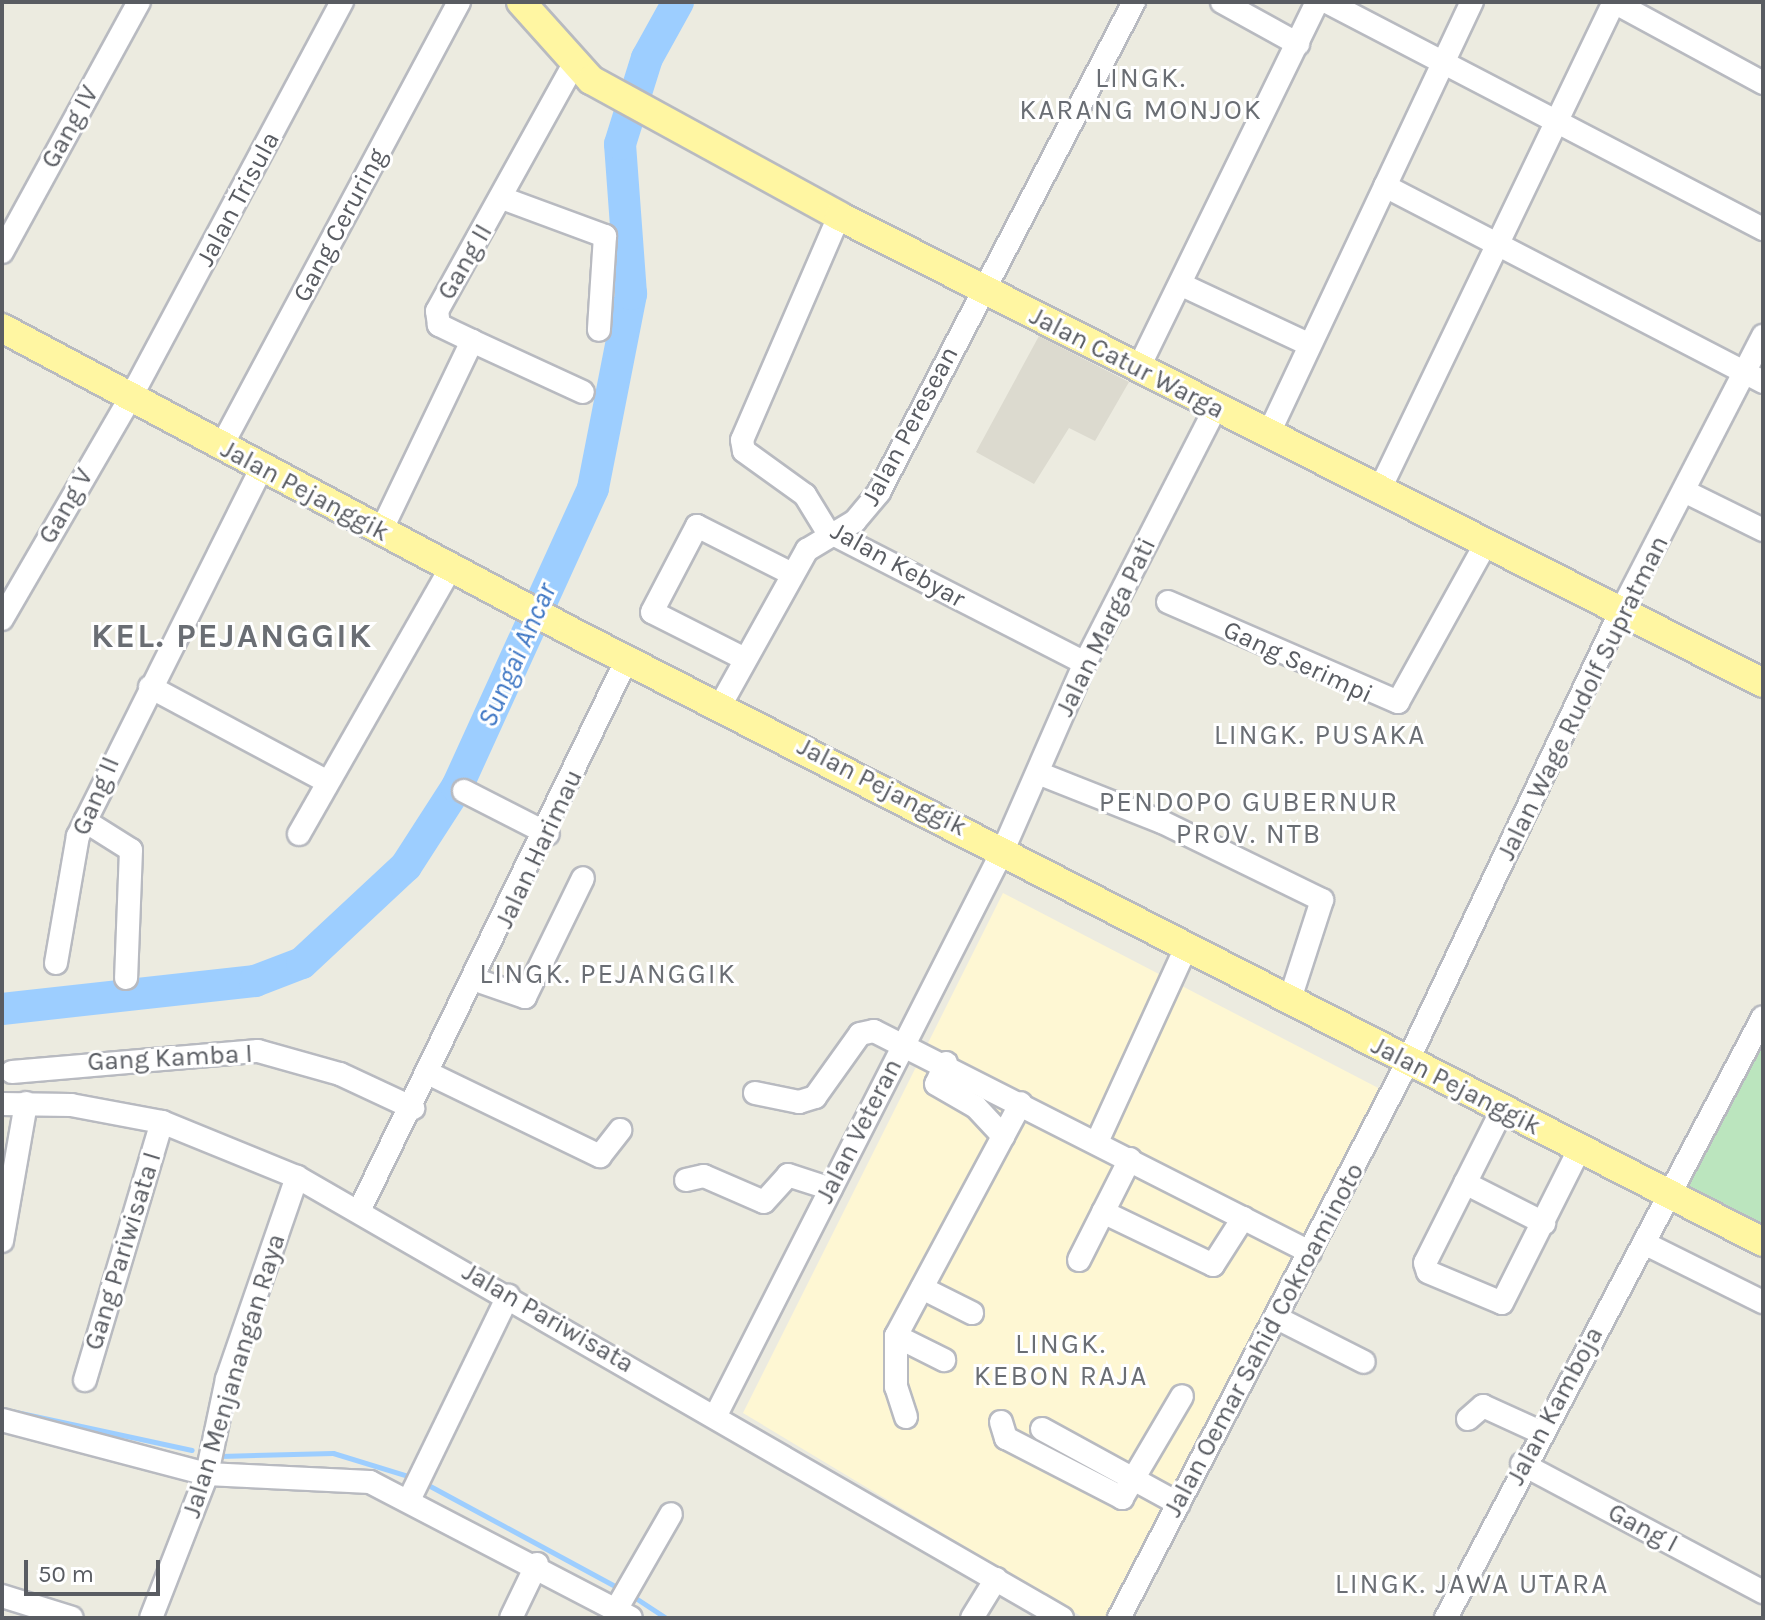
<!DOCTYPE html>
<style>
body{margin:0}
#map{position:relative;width:1765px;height:1620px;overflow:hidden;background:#ecebe0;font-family:Karla,sans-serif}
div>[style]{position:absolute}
.commercial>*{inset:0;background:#fef7d3}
.education>*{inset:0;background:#dcdacf}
.green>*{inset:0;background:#bbe5be}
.stream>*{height:5px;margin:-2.5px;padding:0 2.5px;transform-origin:2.5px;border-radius:2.5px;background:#9dceff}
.river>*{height:32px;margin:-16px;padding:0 16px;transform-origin:16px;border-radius:16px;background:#9dceff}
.roads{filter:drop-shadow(2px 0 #b8bac0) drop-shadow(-2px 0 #b8bac0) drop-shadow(0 2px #b8bac0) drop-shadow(0 -2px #b8bac0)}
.minor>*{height:22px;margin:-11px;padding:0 11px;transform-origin:11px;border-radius:11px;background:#fff}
.major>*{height:28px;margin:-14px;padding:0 14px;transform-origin:14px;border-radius:14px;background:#fff6a2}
span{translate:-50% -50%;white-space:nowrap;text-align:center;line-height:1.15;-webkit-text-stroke:6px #fff;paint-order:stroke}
.street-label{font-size:26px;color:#595c62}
.neighbourhood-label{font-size:28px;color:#6a6e74;letter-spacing:2px}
.water-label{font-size:28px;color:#3f77c4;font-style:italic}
.district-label{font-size:34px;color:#6a6e74;font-weight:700;letter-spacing:2px}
.frame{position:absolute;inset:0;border:4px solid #595c62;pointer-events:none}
.scale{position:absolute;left:24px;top:1560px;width:136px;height:36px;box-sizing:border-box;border:4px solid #595c62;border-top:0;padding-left:10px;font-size:24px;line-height:28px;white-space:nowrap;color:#595c62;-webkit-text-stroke:6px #fff;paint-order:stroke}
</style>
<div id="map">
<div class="commercial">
<i style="clip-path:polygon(1003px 893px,1386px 1092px,1108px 1618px,1084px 1618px,743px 1413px)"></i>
</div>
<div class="education">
<i style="clip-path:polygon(1039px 336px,1129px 382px,1095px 441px,1069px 428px,1034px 484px,976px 452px)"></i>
</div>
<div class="green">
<i style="clip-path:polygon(1763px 1018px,1763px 1233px,1673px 1191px)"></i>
</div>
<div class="stream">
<i style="left:2px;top:1409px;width:194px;rotate:12.2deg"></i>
<i style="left:220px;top:1456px;width:113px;rotate:-1.5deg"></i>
<i style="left:333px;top:1453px;width:78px;rotate:17deg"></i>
<i style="left:430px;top:1486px;width:218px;rotate:28.4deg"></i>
<i style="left:631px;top:1595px;width:42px;rotate:33.3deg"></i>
</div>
<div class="river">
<i style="left:2px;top:1009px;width:255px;rotate:-6.3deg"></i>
<i style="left:255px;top:981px;width:50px;rotate:-21deg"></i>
<i style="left:302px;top:963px;width:142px;rotate:-43deg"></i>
<i style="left:406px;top:866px;width:94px;rotate:-57.2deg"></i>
<i style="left:457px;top:787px;width:328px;rotate:-65.5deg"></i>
<i style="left:593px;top:488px;width:198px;rotate:-78.9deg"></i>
<i style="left:631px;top:294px;width:150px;rotate:-94.2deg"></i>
<i style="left:620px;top:144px;width:90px;rotate:-72.6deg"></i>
<i style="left:647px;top:58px;width:64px;rotate:-61deg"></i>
</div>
<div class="roads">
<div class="minor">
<i style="left:1222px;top:2px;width:87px;rotate:28.9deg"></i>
<i style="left:1327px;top:2px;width:492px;rotate:27.5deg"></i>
<i style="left:1614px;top:2px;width:170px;rotate:28.5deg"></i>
<i style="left:1385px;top:186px;width:426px;rotate:27.4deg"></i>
<i style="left:502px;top:198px;width:110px;rotate:20.3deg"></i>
<i style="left:605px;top:236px;width:94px;rotate:93.7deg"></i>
<i style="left:839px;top:216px;width:244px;rotate:113.4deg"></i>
<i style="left:742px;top:440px;width:11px;rotate:80deg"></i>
<i style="left:744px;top:451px;width:75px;rotate:35.8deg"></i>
<i style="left:805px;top:495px;width:42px;rotate:58.6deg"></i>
<i style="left:827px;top:531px;width:290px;rotate:27.1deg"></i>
<i style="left:2px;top:252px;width:285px;rotate:-61.3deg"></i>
<i style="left:1182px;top:285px;width:141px;rotate:25.1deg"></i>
<i style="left:472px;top:341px;width:122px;rotate:24.7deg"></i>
<i style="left:1139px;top:367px;width:406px;rotate:-64deg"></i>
<i style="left:1268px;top:435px;width:479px;rotate:-64.8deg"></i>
<i style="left:221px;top:447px;width:505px;rotate:-61.86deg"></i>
<i style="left:1379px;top:491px;width:543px;rotate:-64.33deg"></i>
<i style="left:1686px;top:492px;width:86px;rotate:26.3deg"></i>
<i style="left:381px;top:531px;width:211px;rotate:-64.4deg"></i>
<i style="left:472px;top:341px;width:37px;rotate:-154deg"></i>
<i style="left:439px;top:325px;width:14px;rotate:-98deg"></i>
<i style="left:437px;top:311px;width:279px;rotate:-61deg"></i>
<i style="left:1168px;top:602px;width:251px;rotate:23.5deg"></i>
<i style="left:1398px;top:702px;width:177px;rotate:-61deg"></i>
<i style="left:2px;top:619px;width:259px;rotate:-59.9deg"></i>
<i style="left:132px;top:395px;width:446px;rotate:-61.9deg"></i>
<i style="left:745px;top:659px;width:104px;rotate:-153.2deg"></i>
<i style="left:652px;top:612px;width:97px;rotate:-62.4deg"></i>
<i style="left:697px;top:526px;width:106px;rotate:26.8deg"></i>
<i style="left:150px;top:687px;width:197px;rotate:28.1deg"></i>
<i style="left:720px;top:706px;width:179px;rotate:-60.9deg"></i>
<i style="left:807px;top:550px;width:56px;rotate:-31.1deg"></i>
<i style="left:855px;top:521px;width:38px;rotate:-50deg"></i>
<i style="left:879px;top:492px;width:552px;rotate:-62.51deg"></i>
<i style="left:1038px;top:773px;width:133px;rotate:21.6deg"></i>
<i style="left:1162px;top:822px;width:178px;rotate:26deg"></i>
<i style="left:1322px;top:900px;width:104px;rotate:107.9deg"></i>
<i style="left:464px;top:791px;width:94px;rotate:27.1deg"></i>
<i style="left:85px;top:821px;width:54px;rotate:32.2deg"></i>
<i style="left:131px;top:850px;width:128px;rotate:92.2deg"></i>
<i style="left:299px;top:834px;width:306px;rotate:-60.3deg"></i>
<i style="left:56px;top:963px;width:129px;rotate:-80.2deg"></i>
<i style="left:78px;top:836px;width:410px;rotate:-63.5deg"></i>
<i style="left:476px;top:980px;width:52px;rotate:19.1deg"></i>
<i style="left:525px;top:997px;width:132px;rotate:-64deg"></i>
<i style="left:946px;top:1063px;width:23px;rotate:115deg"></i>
<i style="left:936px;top:1084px;width:46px;rotate:29.9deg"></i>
<i style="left:976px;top:1107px;width:40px;rotate:47deg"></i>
<i style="left:12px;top:1072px;width:247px;rotate:-4.9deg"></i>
<i style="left:258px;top:1051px;width:85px;rotate:15.7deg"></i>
<i style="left:340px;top:1074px;width:81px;rotate:25deg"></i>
<i style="left:430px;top:1074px;width:189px;rotate:25.8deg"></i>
<i style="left:600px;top:1156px;width:33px;rotate:-52deg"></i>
<i style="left:755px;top:1093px;width:45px;rotate:11.6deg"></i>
<i style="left:799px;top:1102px;width:17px;rotate:-17deg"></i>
<i style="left:815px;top:1097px;width:77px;rotate:-54.5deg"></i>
<i style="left:860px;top:1034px;width:14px;rotate:-12deg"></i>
<i style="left:874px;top:1031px;width:489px;rotate:26.9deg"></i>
<i style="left:2px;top:1104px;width:69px;rotate:0.8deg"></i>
<i style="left:71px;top:1105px;width:93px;rotate:10.6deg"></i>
<i style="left:162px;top:1122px;width:146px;rotate:22.2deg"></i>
<i style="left:297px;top:1177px;width:883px;rotate:29.96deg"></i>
<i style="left:1502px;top:1110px;width:171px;rotate:116.7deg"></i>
<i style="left:1425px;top:1263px;width:9px;rotate:72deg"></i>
<i style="left:1428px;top:1272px;width:80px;rotate:22.7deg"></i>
<i style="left:1502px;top:1303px;width:171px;rotate:-63.3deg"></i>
<i style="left:1097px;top:1142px;width:217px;rotate:-65.4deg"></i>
<i style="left:686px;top:1180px;width:18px;rotate:-13deg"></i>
<i style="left:704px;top:1176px;width:65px;rotate:23.4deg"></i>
<i style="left:764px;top:1202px;width:36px;rotate:-48deg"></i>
<i style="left:788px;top:1175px;width:45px;rotate:18deg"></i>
<i style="left:1465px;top:1183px;width:89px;rotate:26.9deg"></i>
<i style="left:360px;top:1209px;width:611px;rotate:-64.11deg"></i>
<i style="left:1103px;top:1212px;width:122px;rotate:25.7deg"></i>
<i style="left:1213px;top:1265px;width:56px;rotate:-57.4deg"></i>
<i style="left:2px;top:1241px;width:140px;rotate:-80.1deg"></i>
<i style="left:1644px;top:1243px;width:133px;rotate:26.4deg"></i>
<i style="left:1079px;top:1260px;width:113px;rotate:-63.2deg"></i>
<i style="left:922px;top:1288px;width:56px;rotate:26.6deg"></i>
<i style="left:1277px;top:1318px;width:97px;rotate:26.8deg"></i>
<i style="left:896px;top:1336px;width:54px;rotate:26.6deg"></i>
<i style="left:85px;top:1380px;width:269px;rotate:-73.4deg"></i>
<i style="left:716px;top:1415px;width:636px;rotate:-63.07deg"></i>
<i style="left:1004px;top:848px;width:202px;rotate:-66.4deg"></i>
<i style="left:1085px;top:663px;width:285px;rotate:-62.9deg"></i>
<i style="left:906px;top:1417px;width:32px;rotate:-108deg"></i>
<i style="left:896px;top:1387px;width:51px;rotate:-90deg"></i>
<i style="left:896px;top:1336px;width:264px;rotate:-61.8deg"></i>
<i style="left:1468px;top:1419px;width:20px;rotate:-41deg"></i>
<i style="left:1483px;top:1406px;width:63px;rotate:24.5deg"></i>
<i style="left:2px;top:1420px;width:212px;rotate:14.8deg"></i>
<i style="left:207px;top:1474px;width:163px;rotate:2.8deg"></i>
<i style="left:370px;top:1482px;width:294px;rotate:27.5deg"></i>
<i style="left:1001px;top:1422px;width:17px;rotate:73deg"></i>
<i style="left:1006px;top:1438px;width:131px;rotate:27.3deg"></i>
<i style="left:1122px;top:1498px;width:118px;rotate:-59.5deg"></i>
<i style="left:1042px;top:1429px;width:156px;rotate:28.7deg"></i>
<i style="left:1522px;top:1464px;width:273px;rotate:28deg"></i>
<i style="left:410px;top:1498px;width:225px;rotate:-64.1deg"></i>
<i style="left:2px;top:1596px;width:73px;rotate:17.4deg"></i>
<i style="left:617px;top:1608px;width:108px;rotate:-60.1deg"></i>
<i style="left:151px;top:1618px;width:155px;rotate:-68.7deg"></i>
<i style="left:207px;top:1474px;width:97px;rotate:-78.1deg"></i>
<i style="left:227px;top:1379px;width:214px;rotate:-70.9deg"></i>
<i style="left:511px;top:1618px;width:60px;rotate:-64.3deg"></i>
<i style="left:972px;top:1618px;width:46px;rotate:-58.4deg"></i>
<i style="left:1119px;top:1618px;width:614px;rotate:-62.56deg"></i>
<i style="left:1402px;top:1073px;width:509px;rotate:-64.64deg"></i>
<i style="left:1620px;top:613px;width:312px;rotate:-62.7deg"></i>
<i style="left:1446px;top:1618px;width:679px;rotate:-62.19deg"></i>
</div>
<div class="major">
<i style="left:521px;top:2px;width:105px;rotate:48.1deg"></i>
<i style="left:591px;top:80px;width:283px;rotate:28.7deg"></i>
<i style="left:839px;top:216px;width:1035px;rotate:26.81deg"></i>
<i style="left:2px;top:328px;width:646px;rotate:28.07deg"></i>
<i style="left:572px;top:632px;width:1338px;rotate:27.12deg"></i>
</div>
</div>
<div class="street-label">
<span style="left:70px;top:127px;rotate:-61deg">Gang IV</span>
<span style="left:238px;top:199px;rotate:-62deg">Jalan Trisula</span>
<span style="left:340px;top:225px;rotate:-62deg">Gang Ceruring</span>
<span style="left:465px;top:262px;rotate:-60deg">Gang II</span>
<span style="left:1127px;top:363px;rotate:27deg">Jalan Catur Warga</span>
<span style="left:910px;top:426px;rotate:-62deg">Jalan Peresean</span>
<span style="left:305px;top:491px;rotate:28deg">Jalan Pejanggik</span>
<span style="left:66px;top:506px;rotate:-60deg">Gang V</span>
<span style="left:898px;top:565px;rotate:29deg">Jalan Kebyar</span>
<span style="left:1106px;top:627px;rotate:-64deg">Jalan Marga Pati</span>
<span style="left:1298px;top:662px;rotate:25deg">Gang Serimpi</span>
<span style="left:1583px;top:698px;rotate:-64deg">Jalan Wage Rudolf Supratman</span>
<span style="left:882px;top:787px;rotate:27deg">Jalan Pejanggik</span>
<span style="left:96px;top:796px;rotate:-67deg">Gang II</span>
<span style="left:539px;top:849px;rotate:-65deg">Jalan Harimau</span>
<span style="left:170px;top:1058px;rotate:-3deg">Gang Kamba I</span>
<span style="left:1456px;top:1086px;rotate:27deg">Jalan Pejanggik</span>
<span style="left:859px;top:1131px;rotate:-63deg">Jalan Veteran</span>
<span style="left:123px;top:1251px;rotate:-73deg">Gang Pariwisata I</span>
<span style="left:548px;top:1318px;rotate:30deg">Jalan Pariwisata</span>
<span style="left:1264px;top:1340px;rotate:-62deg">Jalan Oemar Sahid Cokroaminoto</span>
<span style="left:234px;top:1376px;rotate:-73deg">Jalan Menjanangan Raya</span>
<span style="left:1555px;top:1406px;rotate:-62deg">Jalan Kamboja</span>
<span style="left:1643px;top:1528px;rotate:28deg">Gang I</span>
</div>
<div class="neighbourhood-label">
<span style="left:1141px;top:94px">LINGK.<br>KARANG MONJOK</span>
<span style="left:1320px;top:735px">LINGK. PUSAKA</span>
<span style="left:1249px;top:818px">PENDOPO GUBERNUR<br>PROV. NTB</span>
<span style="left:608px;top:974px">LINGK. PEJANGGIK</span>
<span style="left:1061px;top:1360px">LINGK.<br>KEBON RAJA</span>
<span style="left:1472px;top:1584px">LINGK. JAWA UTARA</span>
</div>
<div class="water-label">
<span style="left:517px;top:655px;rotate:-66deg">Sungai Ancar</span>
</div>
<div class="district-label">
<span style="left:232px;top:637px">KEL. PEJANGGIK</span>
</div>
<div class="frame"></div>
<div class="scale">50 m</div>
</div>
